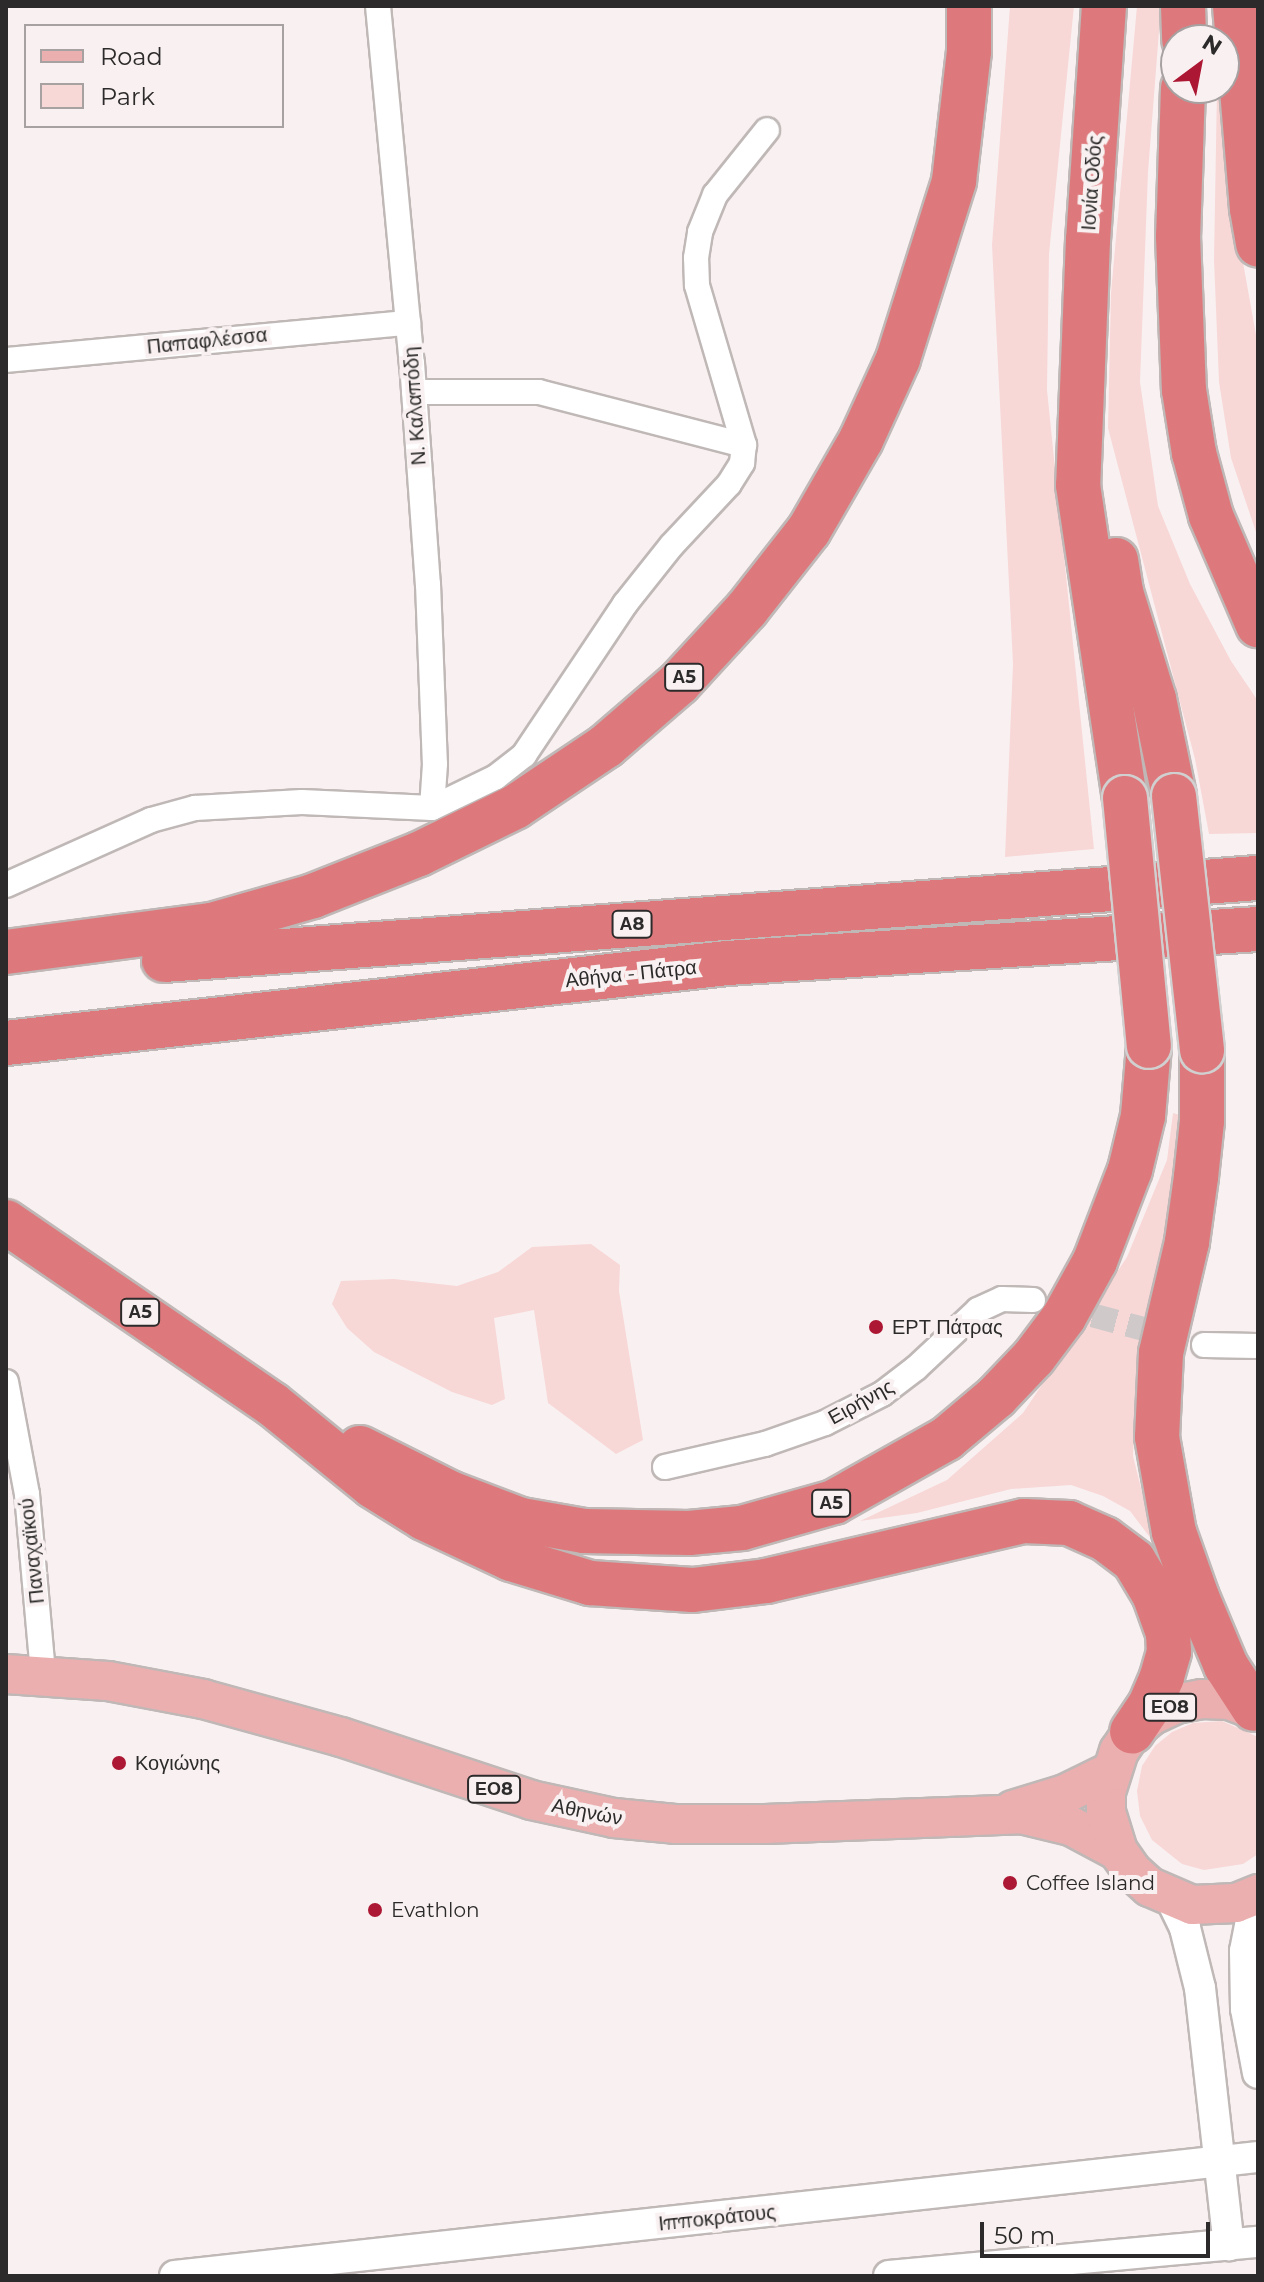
<!DOCTYPE html>
<meta charset="utf-8">
<style>
body{margin:0}
#map{position:relative;width:1264px;height:2282px;overflow:hidden;background:#f9f1f1;font-family:Montserrat,sans-serif}
div>[style]{position:absolute}
.green>*{inset:0;background:#f8d7d7}
.minor-tunnel>*{height:24px;margin-top:-12px;transform-origin:0;background:repeating-linear-gradient(90deg,#d0c9c9 0 24px,transparent 0 36px)}
.roads{filter:drop-shadow(2px 0 #bfb8b7) drop-shadow(-2px 0 #bfb8b7) drop-shadow(0 2px #bfb8b7) drop-shadow(0 -2px #bfb8b7)}
.minor>*{height:24px;margin:-12px;padding:0 12px;transform-origin:12px;border-radius:12px;background:#fff}
.tertiary>*{height:30px;margin:-15px;padding:0 15px;transform-origin:15px;border-radius:15px;background:#fff}
.primary>*{height:38px;margin:-19px;padding:0 19px;transform-origin:19px;border-radius:19px;background:#ebafb0}
.motorway>*{height:44px;margin:-22px;padding:0 22px;transform-origin:22px;border-radius:22px;background:#dd797c}
.bridges{filter:drop-shadow(2px 0 #d1d0d0) drop-shadow(-2px 0 #d1d0d0) drop-shadow(0 2px #d1d0d0) drop-shadow(0 -2px #d1d0d0)}
.motorway-bridge>*{height:44px;margin:-22px;padding:0 22px;transform-origin:22px;border-radius:22px;background:#dd797c}
.dots>*{width:22px;height:22px;translate:-50% -50%;box-sizing:border-box;border:4px solid #f9f1f1;border-radius:50%}
span{translate:-50% -50%;white-space:nowrap;text-align:center;line-height:1.15;-webkit-text-stroke:8px #f9f1f1;paint-order:stroke}
.shield-label span{padding:2px 6px;background:#f9f1f1;border:2px solid;border-radius:6px;-webkit-text-stroke-width:0}
.shield-label{font-size:18px;color:#2c2a2a;font-weight:700}
.street-label{font-size:20px;color:#2c2a2a}
.poi-label{font-size:20px;color:#2c2a2a}
.left{translate:0 -50%;text-align:left}
.frame{position:absolute;inset:0;border:8px solid #2c2a2a;pointer-events:none}
.legend{position:absolute;left:24px;top:24px;width:260px;height:104px;box-sizing:border-box;background:#f9f1f1;border:2px solid #a7a1a1;margin:0;padding:10px 14px;list-style:none;font-size:24px;color:#2c2a2a}
.legend li{display:flex;align-items:center;gap:16px;height:40px}
.legend b{width:40px;border:2px solid #a7a1a1}
.north{position:absolute;left:1160px;top:24px;width:80px;height:80px;box-sizing:border-box;background:#f9f1f1;border:2px solid #a7a1a1;border-radius:50%;rotate:32deg;font-size:22px;font-weight:700;line-height:32px;text-align:center;color:#2c2a2a}
.north::after{content:'';display:block;margin:auto;width:28px;height:36px;background:#ac1733;clip-path:polygon(50% 0,100% 100%,50% 72%,0 100%)}
.scale{position:absolute;left:980px;top:2222px;width:230px;height:36px;box-sizing:border-box;border:4px solid #2c2a2a;border-top:0;padding-left:10px;font-size:24px;line-height:28px;white-space:nowrap;color:#2c2a2a;-webkit-text-stroke:6px #f9f1f1;paint-order:stroke}
</style>
<div id="map">
<div class="green">
<i style="clip-path:polygon(1010px 6px,1074px 6px,1049px 254px,1047px 390px,1094px 849px,1005px 857px,1013px 664px,992px 245px)"></i>
<i style="clip-path:polygon(1137px 6px,1161px 6px,1148px 172px,1140px 382px,1158px 506px,1190px 584px,1231px 661px,1258px 701px,1258px 833px,1209px 834px,1195px 759px,1108px 428px,1111px 293px)"></i>
<i style="clip-path:polygon(1217px 88px,1222px 88px,1237px 229px,1258px 346px,1258px 538px,1231px 458px,1219px 382px,1214px 260px)"></i>
<i style="clip-path:polygon(1173px 1113px,1183px 1116px,1175px 1200px,1136px 1373px,1133px 1456px,1155px 1544px,1130px 1511px,1103px 1496px,1071px 1485px,1011px 1489px,917px 1513px,860px 1521px,947px 1480px,1023px 1413px,1127px 1257px,1167px 1160px)"></i>
<i style="clip-path:polygon(591px 1244px,620px 1265px,619px 1291px,643px 1440px,616px 1454px,548px 1403px,534px 1310px,494px 1318px,505px 1399px,492px 1405px,452px 1392px,374px 1352px,347px 1328px,332px 1304px,341px 1281px,394px 1279px,457px 1286px,498px 1272px,532px 1247px)"></i>
<i style="clip-path:polygon(1222px 1721px,1258px 1737px,1258px 1854px,1243px 1864px,1204px 1870px,1182px 1864px,1152px 1840px,1140px 1816px,1137px 1791px,1142px 1766px,1155px 1746px,1172px 1732px,1193px 1723px)"></i>
</div>
<div class="minor-tunnel">
<i style="left:1058px;top:1306px;width:151px;rotate:15deg"></i>
</div>
<div class="roads">
<div class="minor">
<i style="left:378px;top:6px;width:359px;rotate:84.6deg"></i>
<i style="left:412px;top:363px;width:222px;rotate:85.9deg"></i>
<i style="left:428px;top:584px;width:180px;rotate:87.8deg"></i>
<i style="left:435px;top:764px;width:44px;rotate:93.9deg"></i>
<i style="left:6px;top:360px;width:404px;rotate:-5.3deg"></i>
<i style="left:414px;top:392px;width:125px"></i>
<i style="left:539px;top:392px;width:212px;rotate:14.5deg"></i>
<i style="left:6px;top:885px;width:159px;rotate:-24.1deg"></i>
<i style="left:151px;top:820px;width:46px;rotate:-15.3deg"></i>
<i style="left:195px;top:808px;width:107px;rotate:-3.2deg"></i>
<i style="left:302px;top:802px;width:130px;rotate:2.6deg"></i>
<i style="left:432px;top:808px;width:71px;rotate:-25.8deg"></i>
<i style="left:496px;top:777px;width:36px;rotate:-38deg"></i>
<i style="left:524px;top:755px;width:182px;rotate:-56.2deg"></i>
<i style="left:625px;top:604px;width:75px;rotate:-51.5deg"></i>
<i style="left:672px;top:545px;width:83px;rotate:-46.9deg"></i>
<i style="left:729px;top:484px;width:25px;rotate:-58deg"></i>
<i style="left:742px;top:463px;width:18px;rotate:-84deg"></i>
<i style="left:744px;top:445px;width:167px;rotate:-106.4deg"></i>
<i style="left:697px;top:285px;width:27px;rotate:-92deg"></i>
<i style="left:696px;top:258px;width:26px;rotate:-81deg"></i>
<i style="left:700px;top:232px;width:40px;rotate:-68deg"></i>
<i style="left:715px;top:195px;width:83px;rotate:-51.3deg"></i>
<i style="left:1204px;top:1345px;width:54px;rotate:1.1deg"></i>
<i style="left:6px;top:1382px;width:114px;rotate:79.4deg"></i>
<i style="left:27px;top:1494px;width:182px;rotate:84.9deg"></i>
<i style="left:665px;top:1467px;width:103px;rotate:-13deg"></i>
<i style="left:765px;top:1444px;width:64px;rotate:-19.3deg"></i>
<i style="left:825px;top:1423px;width:64px;rotate:-27deg"></i>
<i style="left:882px;top:1394px;width:43px;rotate:-37.4deg"></i>
<i style="left:916px;top:1368px;width:85px;rotate:-43.1deg"></i>
<i style="left:978px;top:1310px;width:26px;rotate:-25deg"></i>
<i style="left:1002px;top:1299px;width:31px;rotate:2deg"></i>
</div>
<div class="tertiary">
<i style="left:1256px;top:1895px;width:57px;rotate:101.1deg"></i>
<i style="left:1245px;top:1951px;width:58px;rotate:89deg"></i>
<i style="left:1246px;top:2009px;width:65px;rotate:79.4deg"></i>
<i style="left:1171px;top:1899px;width:32px;rotate:64deg"></i>
<i style="left:1185px;top:1928px;width:62px;rotate:76deg"></i>
<i style="left:1200px;top:1988px;width:259px;rotate:83.6deg"></i>
<i style="left:175px;top:2276px;width:1090px;rotate:-6.27deg"></i>
<i style="left:889px;top:2276px;width:371px;rotate:-5.3deg"></i>
</div>
<div class="primary">
<i style="left:6px;top:1674px;width:102px;rotate:3.9deg"></i>
<i style="left:108px;top:1681px;width:97px;rotate:10.7deg"></i>
<i style="left:203px;top:1699px;width:143px;rotate:15.4deg"></i>
<i style="left:341px;top:1737px;width:200px;rotate:18.3deg"></i>
<i style="left:531px;top:1800px;width:85px;rotate:12.2deg"></i>
<i style="left:614px;top:1818px;width:61px;rotate:5.6deg"></i>
<i style="left:675px;top:1824px;width:90px"></i>
<i style="left:765px;top:1824px;width:256px;rotate:-2.2deg"></i>
<i style="left:1021px;top:1814px;width:51px;rotate:13.5deg"></i>
<i style="left:1071px;top:1826px;width:53px;rotate:28deg"></i>
<i style="left:1258px;top:1711px;width:31px;rotate:-159deg"></i>
<i style="left:1229px;top:1700px;width:27px;rotate:-178deg"></i>
<i style="left:1202px;top:1699px;width:26px;rotate:169deg"></i>
<i style="left:1176px;top:1704px;width:26px;rotate:155deg"></i>
<i style="left:1152px;top:1715px;width:26px;rotate:140deg"></i>
<i style="left:1132px;top:1732px;width:23px;rotate:124deg"></i>
<i style="left:1119px;top:1751px;width:43px;rotate:107.6deg"></i>
<i style="left:1106px;top:1792px;width:20px;rotate:90deg"></i>
<i style="left:1106px;top:1812px;width:41px;rotate:72.9deg"></i>
<i style="left:1118px;top:1851px;width:24px;rotate:55deg"></i>
<i style="left:1132px;top:1871px;width:24px;rotate:42deg"></i>
<i style="left:1150px;top:1887px;width:46px;rotate:23.2deg"></i>
<i style="left:1192px;top:1905px;width:44px;rotate:-2.6deg"></i>
<i style="left:1236px;top:1903px;width:24px;rotate:-22deg"></i>
<i style="left:1013px;top:1810px;width:54px;rotate:-17.1deg"></i>
<i style="left:1065px;top:1794px;width:50px;rotate:-26.1deg"></i>
</div>
<div class="motorway">
<i style="left:1104px;top:6px;width:235px;rotate:93.9deg"></i>
<i style="left:1088px;top:240px;width:245px;rotate:92.3deg"></i>
<i style="left:1078px;top:485px;width:317px;rotate:81.5deg"></i>
<i style="left:1183px;top:6px;width:34px;rotate:88deg"></i>
<i style="left:1235px;top:6px;width:204px;rotate:85.2deg"></i>
<i style="left:1252px;top:209px;width:36px;rotate:80deg"></i>
<i style="left:1183px;top:88px;width:148px;rotate:91.9deg"></i>
<i style="left:1178px;top:236px;width:154px;rotate:87.8deg"></i>
<i style="left:1184px;top:390px;width:64px;rotate:81deg"></i>
<i style="left:1194px;top:453px;width:65px;rotate:74.9deg"></i>
<i style="left:1211px;top:516px;width:119px;rotate:66.7deg"></i>
<i style="left:1116px;top:560px;width:32px;rotate:81deg"></i>
<i style="left:1121px;top:592px;width:112px;rotate:72.9deg"></i>
<i style="left:1154px;top:699px;width:99px;rotate:78.3deg"></i>
<i style="left:6px;top:952px;width:208px;rotate:-7.5deg"></i>
<i style="left:212px;top:925px;width:105px;rotate:-16deg"></i>
<i style="left:313px;top:896px;width:114px;rotate:-21.6deg"></i>
<i style="left:419px;top:854px;width:107px;rotate:-26.1deg"></i>
<i style="left:515px;top:807px;width:110px;rotate:-33.8deg"></i>
<i style="left:606px;top:746px;width:96px;rotate:-40.8deg"></i>
<i style="left:679px;top:683px;width:100px;rotate:-47.4deg"></i>
<i style="left:747px;top:609px;width:100px;rotate:-51.9deg"></i>
<i style="left:809px;top:530px;width:104px;rotate:-60deg"></i>
<i style="left:861px;top:440px;width:89px;rotate:-65.4deg"></i>
<i style="left:898px;top:359px;width:187px;rotate:-72.5deg"></i>
<i style="left:954px;top:181px;width:131px;rotate:-83.4deg"></i>
<i style="left:969px;top:51px;width:45px;rotate:-90deg"></i>
<i style="left:164px;top:960px;width:1097px;rotate:-4.29deg"></i>
<i style="left:6px;top:1043px;width:725px;rotate:-6.33deg"></i>
<i style="left:727px;top:963px;width:532px;rotate:-3.66deg"></i>
<i style="left:1202px;top:1050px;width:71px;rotate:90deg"></i>
<i style="left:1202px;top:1121px;width:56px;rotate:96.1deg"></i>
<i style="left:1196px;top:1177px;width:66px;rotate:97.9deg"></i>
<i style="left:1187px;top:1242px;width:114px;rotate:103.2deg"></i>
<i style="left:1161px;top:1353px;width:84px;rotate:92.7deg"></i>
<i style="left:1157px;top:1437px;width:97px;rotate:79.9deg"></i>
<i style="left:1174px;top:1532px;width:69px;rotate:70.5deg"></i>
<i style="left:1197px;top:1597px;width:75px;rotate:67.2deg"></i>
<i style="left:1226px;top:1666px;width:51px;rotate:56.9deg"></i>
<i style="left:6px;top:1222px;width:322px;rotate:34.4deg"></i>
<i style="left:272px;top:1404px;width:130px;rotate:39.1deg"></i>
<i style="left:373px;top:1486px;width:60px;rotate:32.1deg"></i>
<i style="left:424px;top:1518px;width:96px;rotate:25.2deg"></i>
<i style="left:511px;top:1559px;width:83px;rotate:16.9deg"></i>
<i style="left:590px;top:1583px;width:103px;rotate:3.9deg"></i>
<i style="left:693px;top:1590px;width:74px;rotate:-7deg"></i>
<i style="left:766px;top:1581px;width:265px;rotate:-13.1deg"></i>
<i style="left:1024px;top:1521px;width:45px;rotate:2.5deg"></i>
<i style="left:1069px;top:1523px;width:39px;rotate:24deg"></i>
<i style="left:1105px;top:1539px;width:36px;rotate:37deg"></i>
<i style="left:1134px;top:1561px;width:39px;rotate:59deg"></i>
<i style="left:1154px;top:1594px;width:41px;rotate:70.3deg"></i>
<i style="left:1168px;top:1633px;width:19px;rotate:87deg"></i>
<i style="left:1169px;top:1652px;width:26px;rotate:106deg"></i>
<i style="left:1162px;top:1677px;width:30px;rotate:113deg"></i>
<i style="left:1150px;top:1705px;width:32px;rotate:124deg"></i>
<i style="left:360px;top:1448px;width:101px;rotate:26.6deg"></i>
<i style="left:450px;top:1493px;width:76px;rotate:20.8deg"></i>
<i style="left:521px;top:1520px;width:64px;rotate:9.9deg"></i>
<i style="left:584px;top:1531px;width:105px;rotate:1.1deg"></i>
<i style="left:689px;top:1533px;width:53px;rotate:-5.4deg"></i>
<i style="left:742px;top:1528px;width:96px;rotate:-15.8deg"></i>
<i style="left:834px;top:1502px;width:129px;rotate:-29.4deg"></i>
<i style="left:946px;top:1439px;width:65px;rotate:-40deg"></i>
<i style="left:996px;top:1397px;width:55px;rotate:-46.5deg"></i>
<i style="left:1034px;top:1357px;width:50px;rotate:-53.1deg"></i>
<i style="left:1064px;top:1317px;width:64px;rotate:-61deg"></i>
<i style="left:1095px;top:1261px;width:97px;rotate:-69deg"></i>
<i style="left:1130px;top:1170px;width:56px;rotate:-76.5deg"></i>
<i style="left:1143px;top:1116px;width:70px;rotate:-85.1deg"></i>
</div>
</div>
<div class="bridges">
<div class="motorway-bridge">
<i style="left:1174px;top:796px;width:256px;rotate:83.7deg"></i>
<i style="left:1125px;top:798px;width:249px;rotate:84.5deg"></i>
</div>
</div>
<div class="dots">
<i style="left:876px;top:1327px;background:#ac1733"></i>
<i style="left:119px;top:1763px;background:#ac1733"></i>
<i style="left:1010px;top:1883px;background:#ac1733"></i>
<i style="left:375px;top:1910px;background:#ac1733"></i>
</div>
<div class="shield-label">
<span style="left:684px;top:677px">Α5</span>
<span style="left:632px;top:924px">Α8</span>
<span style="left:140px;top:1312px">Α5</span>
<span style="left:831px;top:1503px">Α5</span>
<span style="left:1170px;top:1707px">ΕΟ8</span>
<span style="left:494px;top:1789px">ΕΟ8</span>
</div>
<div class="street-label">
<span style="left:1092px;top:183px;rotate:-86deg">Ιονία Οδός</span>
<span style="left:207px;top:341px;rotate:-6deg">Παπαφλέσσα</span>
<span style="left:415px;top:406px;rotate:-94deg">Ν. Καλαπόδη</span>
<span style="left:631px;top:974px;rotate:-6deg">Αθήνα - Πάτρα</span>
<span style="left:861px;top:1402px;rotate:-29deg">Ειρήνης</span>
<span style="left:32px;top:1551px;rotate:-96deg">Παναχαϊκού</span>
<span style="left:587px;top:1812px;rotate:11deg">Αθηνών</span>
<span style="left:717px;top:2218px;rotate:-6deg">Ιπποκράτους</span>
</div>
<div class="poi-label">
<span class="left" style="left:892px;top:1327px">ΕΡΤ Πάτρας</span>
<span class="left" style="left:135px;top:1763px">Κογιώνης</span>
<span class="left" style="left:1026px;top:1883px">Coffee Island</span>
<span class="left" style="left:391px;top:1910px">Evathlon</span>
</div>
<div class="frame"></div>
<ul class="legend">
<li><b style="height:10px;background:#ebafb0"></b>Road</li>
<li><b style="height:22px;background:#f8d7d7"></b>Park</li>
</ul>
<div class="north">N</div>
<div class="scale">50 m</div>
</div>
